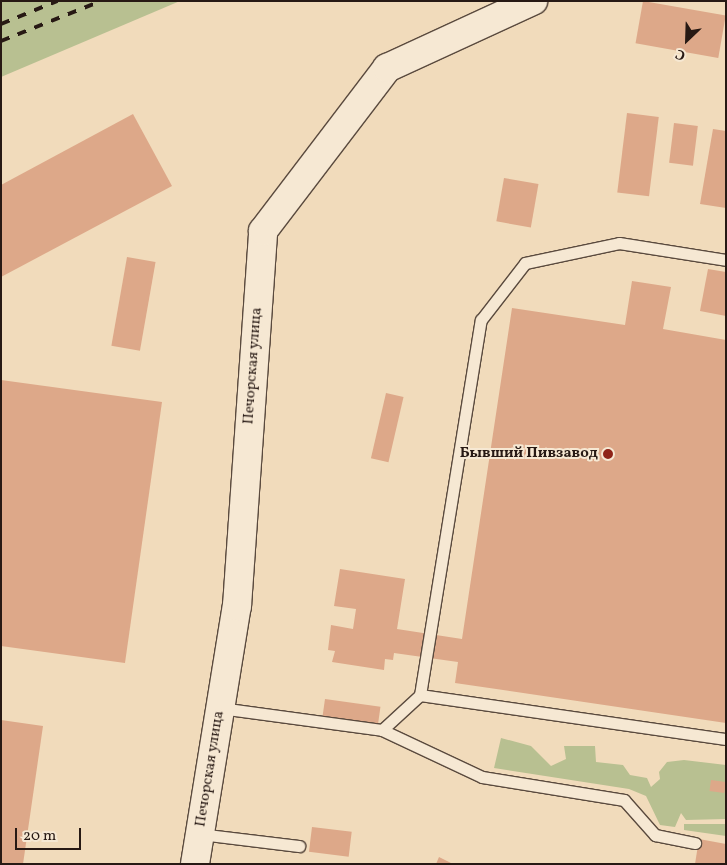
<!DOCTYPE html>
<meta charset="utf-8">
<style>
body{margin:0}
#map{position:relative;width:727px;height:865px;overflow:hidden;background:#f1dbbb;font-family:Vollkorn,serif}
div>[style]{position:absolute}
.green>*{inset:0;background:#b8c091}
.building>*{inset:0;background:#dda889;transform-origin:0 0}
.roads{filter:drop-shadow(1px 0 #5a4a3e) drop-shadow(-1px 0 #5a4a3e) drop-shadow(0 1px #5a4a3e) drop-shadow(0 -1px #5a4a3e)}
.service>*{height:11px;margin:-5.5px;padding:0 5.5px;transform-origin:5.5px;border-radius:5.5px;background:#f6e8d3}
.tertiary>*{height:28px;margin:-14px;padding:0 14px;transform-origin:14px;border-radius:14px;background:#f6e8d3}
.rail>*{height:4px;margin-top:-2px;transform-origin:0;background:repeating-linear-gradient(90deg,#271914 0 9px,transparent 0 18px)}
.dots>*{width:14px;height:14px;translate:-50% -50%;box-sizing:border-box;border:2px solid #f6e8d3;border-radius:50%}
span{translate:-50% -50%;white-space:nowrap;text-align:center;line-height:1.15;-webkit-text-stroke:4px #f6e8d3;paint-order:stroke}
.street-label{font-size:15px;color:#271914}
.poi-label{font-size:15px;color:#271914;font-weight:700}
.right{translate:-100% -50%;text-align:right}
.frame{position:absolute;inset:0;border:2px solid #271914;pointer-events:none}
.north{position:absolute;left:662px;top:15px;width:50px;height:50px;-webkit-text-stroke:4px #f6e8d3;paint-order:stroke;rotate:204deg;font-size:14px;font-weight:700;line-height:20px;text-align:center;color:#271914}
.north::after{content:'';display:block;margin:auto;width:18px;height:22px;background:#271914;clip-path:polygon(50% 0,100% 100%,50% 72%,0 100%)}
.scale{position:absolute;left:15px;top:828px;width:66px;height:22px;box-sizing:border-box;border:2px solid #271914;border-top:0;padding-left:6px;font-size:15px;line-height:18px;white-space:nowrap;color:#271914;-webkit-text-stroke:4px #f6e8d3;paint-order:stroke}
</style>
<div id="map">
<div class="green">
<i style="clip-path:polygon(1px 1px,180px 1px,1px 77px)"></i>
<i style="clip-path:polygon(501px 738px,531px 746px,551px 766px,566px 759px,564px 746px,595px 746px,596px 762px,623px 765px,630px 775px,647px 778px,651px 787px,660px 779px,659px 772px,667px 762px,684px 760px,726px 765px,726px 819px,686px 820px,681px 813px,675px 827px,660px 825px,646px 796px,629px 789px,494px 768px)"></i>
<i style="clip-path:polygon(684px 824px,726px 824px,726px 836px,684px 830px)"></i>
</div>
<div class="building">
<i style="left:643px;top:1px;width:84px;height:43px;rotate:10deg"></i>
<i style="left:627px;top:113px;width:32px;height:80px;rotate:7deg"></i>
<i style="clip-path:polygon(133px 114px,172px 186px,1px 277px,1px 185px)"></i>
<i style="left:674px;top:123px;width:24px;height:40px;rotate:7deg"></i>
<i style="clip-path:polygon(713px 129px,726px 131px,726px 208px,700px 204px)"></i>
<i style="left:504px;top:178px;width:35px;height:44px;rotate:10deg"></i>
<i style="left:127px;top:257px;width:29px;height:90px;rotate:10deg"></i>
<i style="clip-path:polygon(708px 269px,726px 272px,726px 316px,700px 311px)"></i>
<i style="clip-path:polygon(632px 281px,671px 287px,663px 329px,726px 340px,726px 723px,455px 683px,458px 662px,394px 653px,393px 660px,385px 659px,384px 670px,332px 662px,335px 651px,328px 650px,331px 625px,353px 629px,356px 609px,334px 606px,340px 569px,405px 579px,397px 629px,462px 639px,512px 308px,625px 325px)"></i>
<i style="clip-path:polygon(1px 380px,162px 402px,125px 663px,1px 646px)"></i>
<i style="left:386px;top:393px;width:18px;height:67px;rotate:13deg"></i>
<i style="left:325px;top:699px;width:56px;height:17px;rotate:8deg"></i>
<i style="clip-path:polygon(1px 720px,43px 726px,23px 864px,1px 864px)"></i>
<i style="left:711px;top:780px;width:15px;height:11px;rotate:8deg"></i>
<i style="left:312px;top:827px;width:40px;height:25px;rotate:7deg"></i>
<i style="clip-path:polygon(699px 839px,726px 844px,726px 864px,695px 864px)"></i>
<i style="clip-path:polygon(439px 857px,453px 864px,436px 864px)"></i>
</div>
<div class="roads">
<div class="service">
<i style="left:420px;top:695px;width:309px;rotate:8.2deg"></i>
<i style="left:220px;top:708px;width:163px;rotate:7.7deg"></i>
<i style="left:382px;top:730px;width:110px;rotate:25.2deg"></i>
<i style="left:482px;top:777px;width:144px;rotate:9.2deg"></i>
<i style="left:624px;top:800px;width:47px;rotate:48.5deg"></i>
<i style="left:655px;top:835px;width:41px;rotate:11.3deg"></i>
<i style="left:382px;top:730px;width:52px;rotate:-42.6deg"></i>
<i style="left:420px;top:695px;width:380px;rotate:-80.8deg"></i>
<i style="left:481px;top:320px;width:72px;rotate:-52.3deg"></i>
<i style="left:525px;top:263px;width:96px;rotate:-12deg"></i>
<i style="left:619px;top:243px;width:108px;rotate:9deg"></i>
<i style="left:200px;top:834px;width:100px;rotate:6.9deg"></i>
</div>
<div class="tertiary">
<i style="left:195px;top:864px;width:261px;rotate:-80.8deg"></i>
<i style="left:237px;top:606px;width:376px;rotate:-86deg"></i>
<i style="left:263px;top:231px;width:205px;rotate:-52.7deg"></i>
<i style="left:387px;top:68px;width:161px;rotate:-24.7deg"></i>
</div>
</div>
<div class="rail">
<i style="left:1px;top:24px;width:61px;rotate:-22.3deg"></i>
<i style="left:1px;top:41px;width:108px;rotate:-21.8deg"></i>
</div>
<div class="dots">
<i style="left:608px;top:454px;background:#8f2418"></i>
</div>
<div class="street-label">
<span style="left:253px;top:366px;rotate:-86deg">Печорская улица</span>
<span style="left:210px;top:769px;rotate:-81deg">Печорская улица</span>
</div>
<div class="poi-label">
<span class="right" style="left:598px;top:454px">Бывший Пивзавод</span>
</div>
<div class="frame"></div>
<div class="north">С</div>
<div class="scale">20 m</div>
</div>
